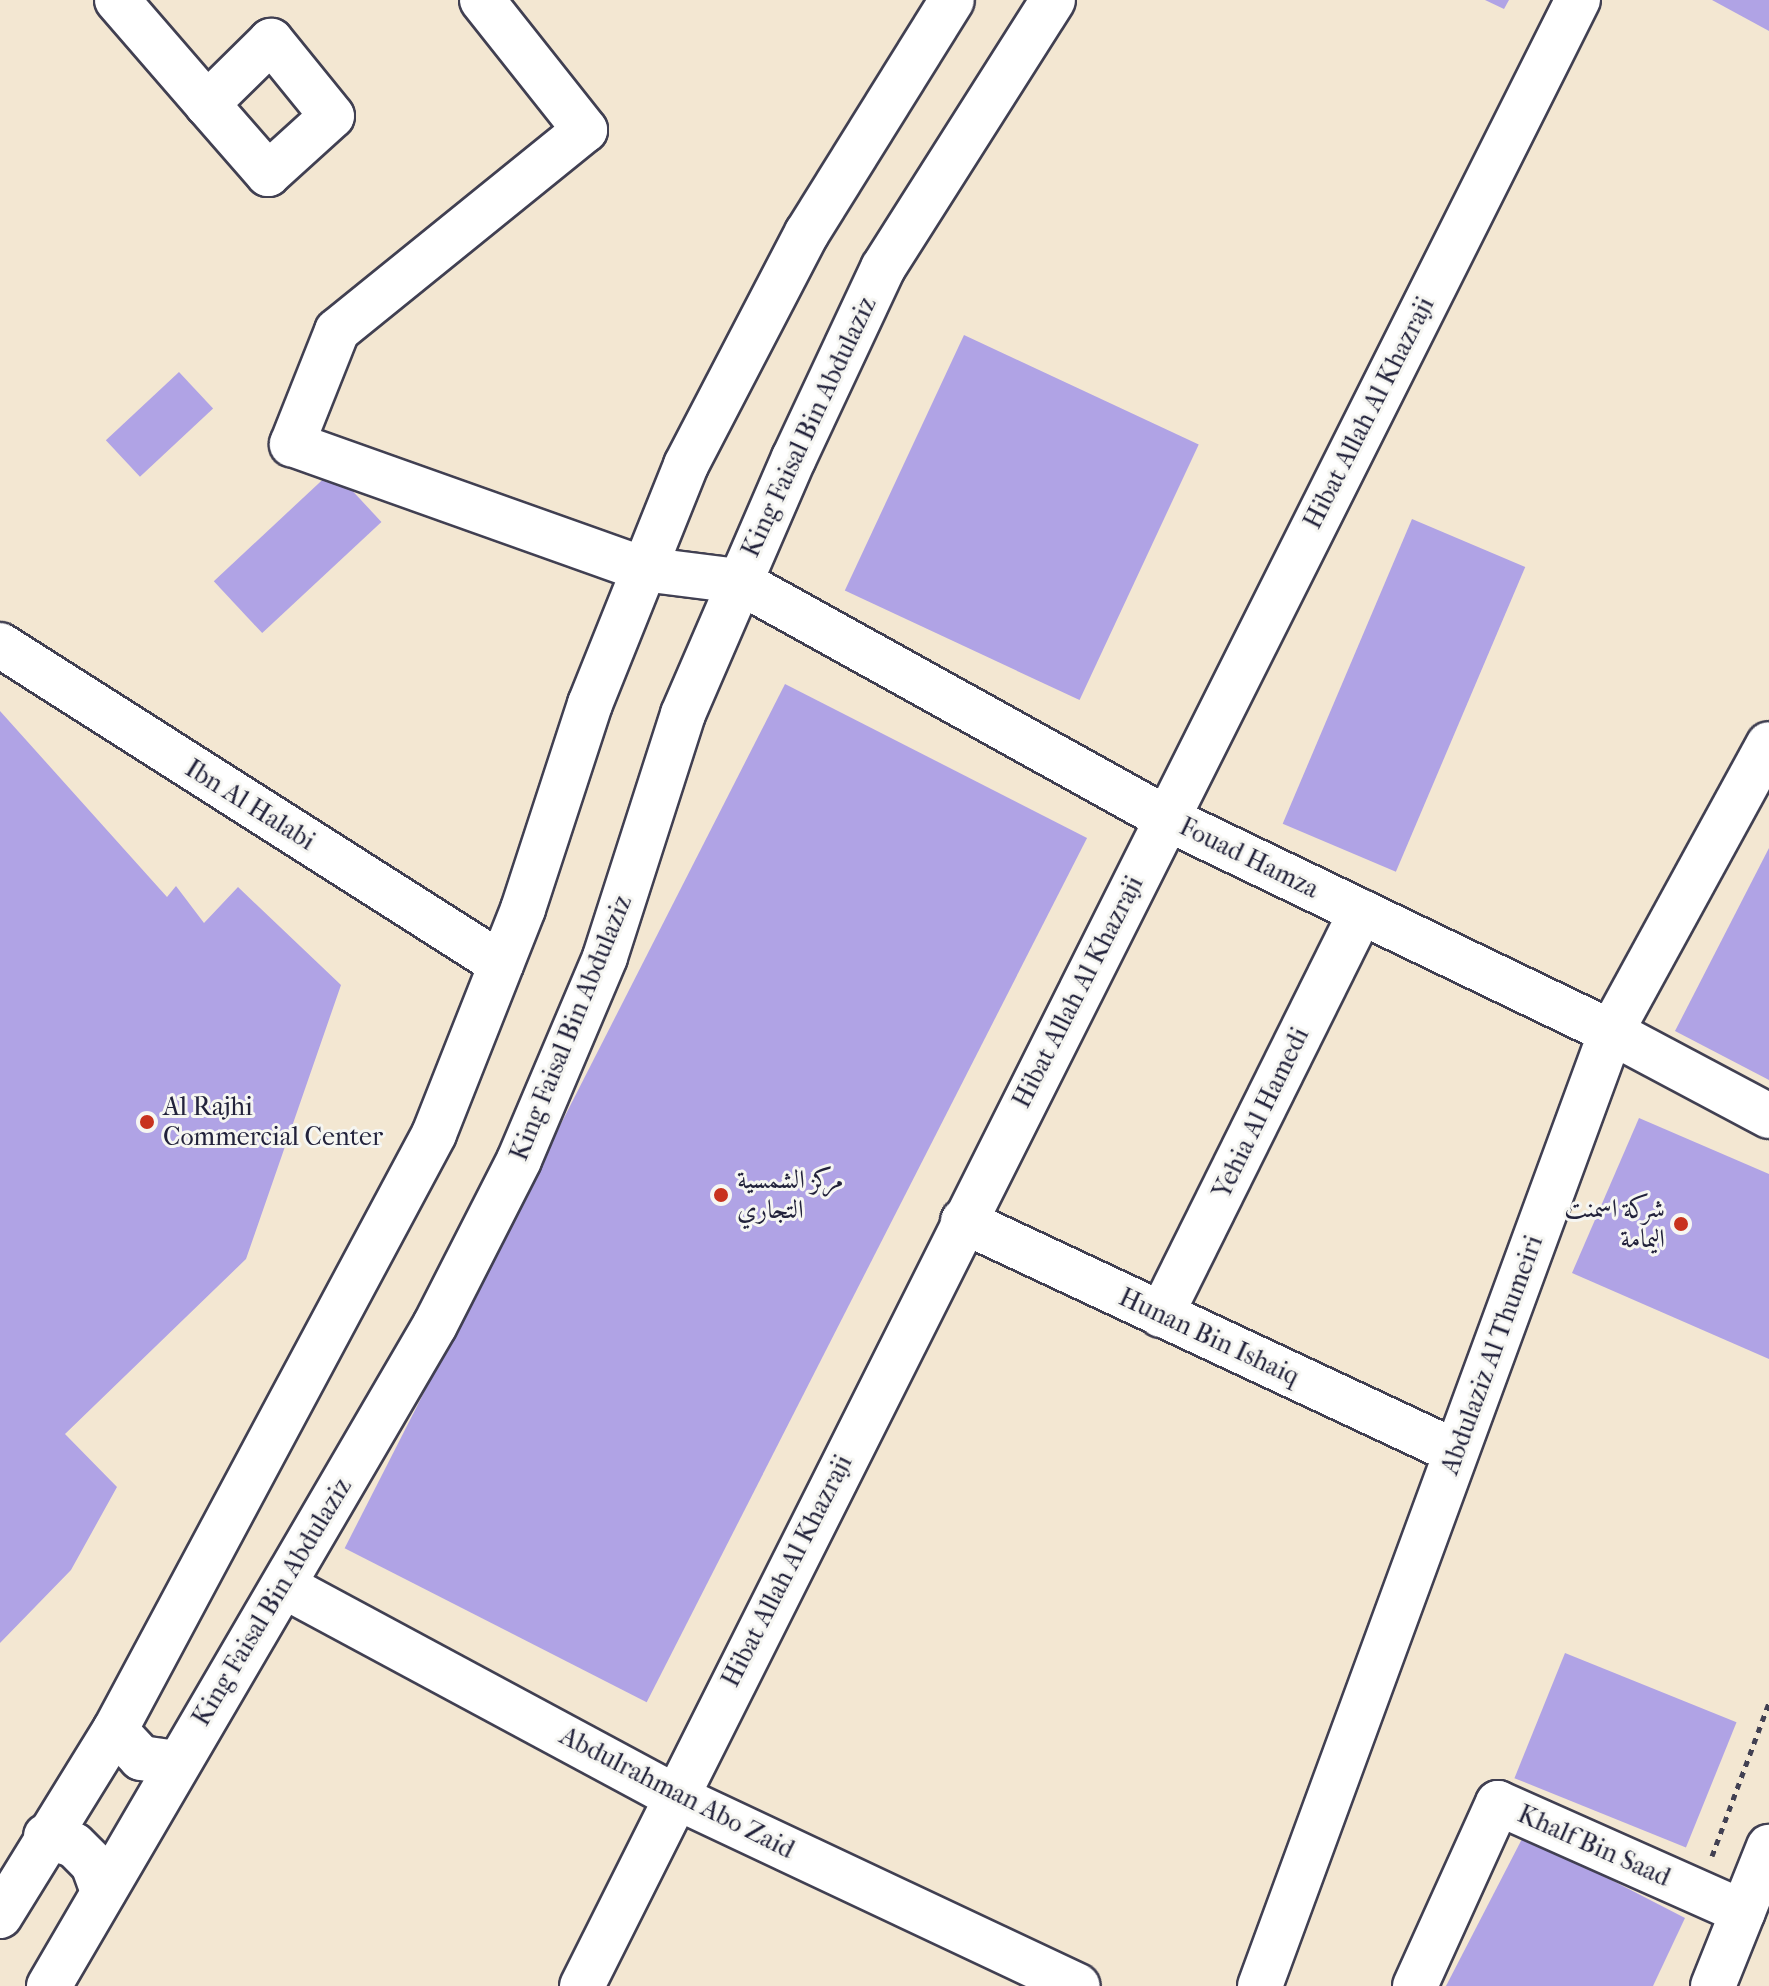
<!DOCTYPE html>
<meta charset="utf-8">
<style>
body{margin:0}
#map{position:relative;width:1769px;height:1986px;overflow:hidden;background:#f3e7d2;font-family:"IM FELL French Canon",Amiri,serif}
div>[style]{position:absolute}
.building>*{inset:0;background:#b0a3e5;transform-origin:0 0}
.path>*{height:5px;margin-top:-2.5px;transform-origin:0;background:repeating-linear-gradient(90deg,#414052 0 6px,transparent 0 12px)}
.roads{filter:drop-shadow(2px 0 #414052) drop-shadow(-2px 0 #414052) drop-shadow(0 2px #414052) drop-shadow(0 -2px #414052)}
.minor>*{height:44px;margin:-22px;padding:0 22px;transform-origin:22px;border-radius:22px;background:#fff}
.major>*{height:44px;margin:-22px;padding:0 22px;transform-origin:22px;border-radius:22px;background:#fff}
.dots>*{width:22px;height:22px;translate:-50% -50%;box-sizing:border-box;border:4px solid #f6f6f2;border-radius:50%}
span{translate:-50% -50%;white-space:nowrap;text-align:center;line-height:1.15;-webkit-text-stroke:6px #f6f6f2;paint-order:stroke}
.street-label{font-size:26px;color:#22223b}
.poi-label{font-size:26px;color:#22223b}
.left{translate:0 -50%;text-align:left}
.right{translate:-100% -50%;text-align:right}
</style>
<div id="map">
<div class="building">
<i style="clip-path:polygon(1485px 0,1509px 0,1504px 9px)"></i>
<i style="clip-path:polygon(1712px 0,1769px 0,1769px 31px)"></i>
<i style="left:964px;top:335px;width:259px;height:282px;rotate:25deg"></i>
<i style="left:179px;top:372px;width:50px;height:100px;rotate:47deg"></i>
<i style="left:333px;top:470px;width:71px;height:163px;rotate:47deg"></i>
<i style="left:1412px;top:519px;width:123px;height:331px;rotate:23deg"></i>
<i style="left:785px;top:684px;width:339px;height:970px;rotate:27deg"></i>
<i style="clip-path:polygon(0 711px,167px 897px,176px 886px,204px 923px,238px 887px,341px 985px,246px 1259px,65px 1434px,117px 1487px,71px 1570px,0 1643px)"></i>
<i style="clip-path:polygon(1769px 848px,1769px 1080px,1675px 1031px)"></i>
<i style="clip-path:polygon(1639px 1118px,1769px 1174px,1769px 1359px,1572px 1273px)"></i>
<i style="left:1565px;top:1653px;width:185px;height:135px;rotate:22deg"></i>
<i style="clip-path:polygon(1524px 1835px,1685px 1918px,1653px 1986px,1446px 1986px)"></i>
</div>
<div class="path">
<i style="left:1712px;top:1856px;width:163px;rotate:-69.6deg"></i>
</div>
<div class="roads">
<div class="minor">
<i style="left:117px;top:0;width:138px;rotate:49.1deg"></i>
<i style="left:207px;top:104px;width:93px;rotate:48.9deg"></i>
<i style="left:268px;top:174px;width:86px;rotate:-42.2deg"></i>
<i style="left:332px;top:116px;width:97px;rotate:-129.1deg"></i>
<i style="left:271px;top:41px;width:90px;rotate:135.5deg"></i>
<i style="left:482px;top:0;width:166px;rotate:51.6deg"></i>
<i style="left:585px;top:130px;width:319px;rotate:141deg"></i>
<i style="left:337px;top:331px;width:122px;rotate:111.7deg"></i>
<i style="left:292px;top:444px;width:373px;rotate:19.6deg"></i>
<i style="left:643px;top:569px;width:96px;rotate:7.2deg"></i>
<i style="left:738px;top:581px;width:489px;rotate:29deg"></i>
<i style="left:1166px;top:818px;width:494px;rotate:25.7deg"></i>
<i style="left:1611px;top:1032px;width:179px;rotate:28deg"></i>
<i style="left:0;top:645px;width:594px;rotate:32.49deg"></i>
<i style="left:963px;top:1221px;width:544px;rotate:25.11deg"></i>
<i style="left:1161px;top:1315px;width:450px;rotate:-63.6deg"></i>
<i style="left:284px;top:1586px;width:443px;rotate:28.3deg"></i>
<i style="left:674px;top:1796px;width:446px;rotate:25.2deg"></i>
<i style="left:115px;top:1730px;width:38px;rotate:47deg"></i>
<i style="left:141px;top:1758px;width:36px;rotate:8deg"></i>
<i style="left:46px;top:1836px;width:29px;rotate:18deg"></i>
<i style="left:74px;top:1845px;width:27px;rotate:45deg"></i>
<i style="left:93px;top:1864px;width:30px;rotate:70deg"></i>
<i style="left:0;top:1916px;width:219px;rotate:-58.3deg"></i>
<i style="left:115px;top:1730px;width:676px;rotate:-61.84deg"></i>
<i style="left:434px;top:1134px;width:242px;rotate:-68.4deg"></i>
<i style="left:523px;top:909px;width:216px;rotate:-71.9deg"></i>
<i style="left:590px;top:704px;width:258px;rotate:-68.1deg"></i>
<i style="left:686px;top:465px;width:262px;rotate:-62.5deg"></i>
<i style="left:807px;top:233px;width:274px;rotate:-58.1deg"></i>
<i style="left:49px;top:1986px;width:765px;rotate:-59.72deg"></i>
<i style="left:435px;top:1325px;width:185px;rotate:-63deg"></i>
<i style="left:519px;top:1160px;width:220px;rotate:-67deg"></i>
<i style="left:605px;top:957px;width:255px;rotate:-72.2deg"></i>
<i style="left:683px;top:714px;width:279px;rotate:-66.6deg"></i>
<i style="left:794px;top:458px;width:210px;rotate:-64.9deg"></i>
<i style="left:883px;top:268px;width:317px;rotate:-57.6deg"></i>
<i style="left:582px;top:1986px;width:2222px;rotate:-63.37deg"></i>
<i style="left:1260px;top:1986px;width:1017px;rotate:-69.8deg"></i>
<i style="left:1611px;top:1032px;width:328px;rotate:-61.3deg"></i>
<i style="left:1415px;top:1986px;width:201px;rotate:-65.6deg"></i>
<i style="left:1498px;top:1803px;width:268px;rotate:24deg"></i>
</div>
<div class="major">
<i style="left:1713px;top:1986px;width:150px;rotate:-68.1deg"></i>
</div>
</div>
<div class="dots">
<i style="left:147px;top:1122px;background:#c8321e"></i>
<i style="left:721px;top:1195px;background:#c8321e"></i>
<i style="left:1681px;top:1224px;background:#c8321e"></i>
</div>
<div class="street-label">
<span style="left:1369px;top:413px;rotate:-63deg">Hibat Allah Al Khazraji</span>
<span style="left:809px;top:427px;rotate:-65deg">King Faisal Bin Abdulaziz</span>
<span style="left:250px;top:805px;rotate:32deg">Ibn Al Halabi</span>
<span style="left:1249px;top:858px;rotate:26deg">Fouad Hamza</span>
<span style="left:1078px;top:992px;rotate:-63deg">Hibat Allah Al Khazraji</span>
<span style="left:571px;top:1028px;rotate:-68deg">King Faisal Bin Abdulaziz</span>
<span style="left:1261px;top:1113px;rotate:-64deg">Yehia Al Hamedi</span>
<span style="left:1209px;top:1337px;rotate:25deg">Hunan Bin Ishaiq</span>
<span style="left:1492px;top:1355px;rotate:-70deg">Abdulaziz Al Thumeiri</span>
<span style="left:787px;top:1571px;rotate:-63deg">Hibat Allah Al Khazraji</span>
<span style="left:272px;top:1602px;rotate:-59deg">King Faisal Bin Abdulaziz</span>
<span style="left:677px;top:1793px;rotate:27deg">Abdulrahman Abo Zaid</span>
<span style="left:1594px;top:1846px;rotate:24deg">Khalf Bin Saad</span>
</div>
<div class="poi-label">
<span class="left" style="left:163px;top:1122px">Al Rajhi<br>Commercial Center</span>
<span class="left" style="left:737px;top:1195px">مركز الشمسية<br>التجاري</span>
<span class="right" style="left:1665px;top:1224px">شركة اسمنت<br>اليمامة</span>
</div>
</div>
